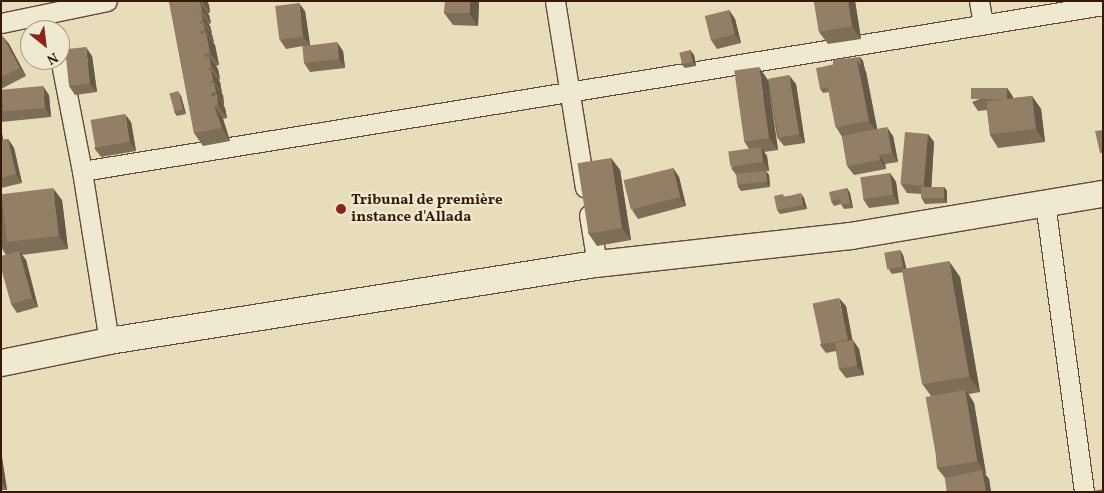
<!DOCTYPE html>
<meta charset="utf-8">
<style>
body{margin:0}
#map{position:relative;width:1104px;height:493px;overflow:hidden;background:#e7ddba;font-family:Vollkorn,serif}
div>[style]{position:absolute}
.roads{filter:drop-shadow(1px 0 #644a34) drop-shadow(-1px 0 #644a34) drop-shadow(0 1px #644a34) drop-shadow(0 -1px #644a34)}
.street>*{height:19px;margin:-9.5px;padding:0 9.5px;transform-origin:9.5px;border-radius:9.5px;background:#efe9d2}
.secondary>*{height:26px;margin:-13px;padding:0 13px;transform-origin:13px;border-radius:13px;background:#efe9d2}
.wall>*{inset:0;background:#7e6d57}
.shaded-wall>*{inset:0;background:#675947}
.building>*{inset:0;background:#937f65;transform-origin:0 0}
.dots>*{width:14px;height:14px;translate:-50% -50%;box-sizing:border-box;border:2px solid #efe9d2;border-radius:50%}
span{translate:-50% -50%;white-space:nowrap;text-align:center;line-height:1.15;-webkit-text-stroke:4.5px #efe9d2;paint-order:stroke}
.poi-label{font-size:15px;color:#381908;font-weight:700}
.left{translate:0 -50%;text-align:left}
.frame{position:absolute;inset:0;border:2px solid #381908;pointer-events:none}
.north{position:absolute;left:20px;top:20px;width:50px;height:50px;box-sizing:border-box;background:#efe9d2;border:1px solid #a69681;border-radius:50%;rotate:151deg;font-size:14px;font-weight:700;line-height:20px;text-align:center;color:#381908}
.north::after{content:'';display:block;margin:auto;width:18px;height:22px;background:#8f2418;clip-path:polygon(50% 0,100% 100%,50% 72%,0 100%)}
</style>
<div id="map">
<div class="roads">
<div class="street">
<i style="left:555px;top:1px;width:189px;rotate:80.9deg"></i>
<i style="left:979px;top:1px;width:23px;rotate:80deg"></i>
<i style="left:1px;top:23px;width:108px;rotate:-11.7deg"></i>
<i style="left:60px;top:58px;width:115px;rotate:79deg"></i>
<i style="left:82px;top:171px;width:172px;rotate:81deg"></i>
<i style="left:82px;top:171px;width:1034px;rotate:-9.23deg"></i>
<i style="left:1045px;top:203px;width:292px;rotate:82.3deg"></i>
<i style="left:589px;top:215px;width:50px;rotate:80.7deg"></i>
</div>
<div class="secondary">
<i style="left:1px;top:363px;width:110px;rotate:-11.5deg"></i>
<i style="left:109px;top:341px;width:494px;rotate:-9deg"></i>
<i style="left:597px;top:264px;width:256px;rotate:-6.3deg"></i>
<i style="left:851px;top:236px;width:255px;rotate:-9.5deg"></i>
</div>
</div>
<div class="wall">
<i style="clip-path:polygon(169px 1px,207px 1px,209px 5px,210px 13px,208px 13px,209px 15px,211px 23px,209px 24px,210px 26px,212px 33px,211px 34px,212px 35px,214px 42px,213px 43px,215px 45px,219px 65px,216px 66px,218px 69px,220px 79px,219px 80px,220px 82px,222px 93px,221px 94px,223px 95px,224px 105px,223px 105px,225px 108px,227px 118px,223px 119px,230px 141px,203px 146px,194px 133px)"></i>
<i style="clip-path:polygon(445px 1px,479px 1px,478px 26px,453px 25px,444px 13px)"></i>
<i style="clip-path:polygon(814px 1px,855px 1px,861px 39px,828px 44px,819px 32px)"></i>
<i style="clip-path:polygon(729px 10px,735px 19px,741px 43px,717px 49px,711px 40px)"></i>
<i style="clip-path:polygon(305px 11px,310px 45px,343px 51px,345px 68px,310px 72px,304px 63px,303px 46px,286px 49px,280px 40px)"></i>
<i style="clip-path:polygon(1px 36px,9px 44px,26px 76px,1px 89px)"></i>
<i style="clip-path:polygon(690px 50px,694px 55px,696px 66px,685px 68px,681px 64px)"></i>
<i style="clip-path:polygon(92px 56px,97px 92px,75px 95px,69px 86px)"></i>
<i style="clip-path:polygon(860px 57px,863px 61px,865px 70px,866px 72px,877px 129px,893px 136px,898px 162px,885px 164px,886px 169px,854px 175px,847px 166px,842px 137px,836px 127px,829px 92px,823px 93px,820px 89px,828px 66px)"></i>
<i style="clip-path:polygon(768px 80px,796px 84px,805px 143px,784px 146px,777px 137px,768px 81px,778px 150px,764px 152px,767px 156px,769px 171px,766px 171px,769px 175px,770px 187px,741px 191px,738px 187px,737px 176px,731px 168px,749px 149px,744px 141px)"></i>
<i style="clip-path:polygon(1007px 88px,1013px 97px,1013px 98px,1032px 96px,1041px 109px,1045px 142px,998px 148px,990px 135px,987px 110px,978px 111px,972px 102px)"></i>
<i style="clip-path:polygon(1px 91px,49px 95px,51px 117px,1px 122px)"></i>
<i style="clip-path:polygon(181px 96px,186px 114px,177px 116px,174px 112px)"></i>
<i style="clip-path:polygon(131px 122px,136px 151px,101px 157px,94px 148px)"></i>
<i style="clip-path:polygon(1px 128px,3px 140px,8px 139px,14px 148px,22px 183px,1px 188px)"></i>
<i style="clip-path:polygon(928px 134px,934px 142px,931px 188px,944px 187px,947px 191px,947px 203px,925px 204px,922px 199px,921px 194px,907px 193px,901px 184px)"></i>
<i style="clip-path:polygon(611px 158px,620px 170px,631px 240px,597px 246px,588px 233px)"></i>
<i style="clip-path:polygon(673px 168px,679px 177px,686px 206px,638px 219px,632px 210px)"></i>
<i style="clip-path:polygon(890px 173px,896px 182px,899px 204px,869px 208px,863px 199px)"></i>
<i style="clip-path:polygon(847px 188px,850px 193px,853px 208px,844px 209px,841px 204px,834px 206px,831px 201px)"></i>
<i style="clip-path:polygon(1px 194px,62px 200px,68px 249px,22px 255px,26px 260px,38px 307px,17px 313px,11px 304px,6px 255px,1px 247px)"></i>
<i style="clip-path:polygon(785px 196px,804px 198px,807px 209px,780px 214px,777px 210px)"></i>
<i style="clip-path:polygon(900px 250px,903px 255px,906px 269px,960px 277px,980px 392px,969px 394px,974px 403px,986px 474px,985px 474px,989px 479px,991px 492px,947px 492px,945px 478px,937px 468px,931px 396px,923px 385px,903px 272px,892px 274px,889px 270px)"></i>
<i style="clip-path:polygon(846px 306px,852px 340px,859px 349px,864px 375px,846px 378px,839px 369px,836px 351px,826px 353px,820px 345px)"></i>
<i style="clip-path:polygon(1px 451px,7px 490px,1px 490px)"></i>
</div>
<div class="shaded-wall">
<i style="clip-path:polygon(202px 1px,207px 1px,209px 5px,210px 13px)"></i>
<i style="clip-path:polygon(470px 1px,479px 1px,478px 26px,469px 13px)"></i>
<i style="clip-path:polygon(848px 1px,855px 1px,861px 39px,852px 26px)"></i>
<i style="clip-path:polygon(200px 3px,209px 15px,211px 23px,202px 11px)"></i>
<i style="clip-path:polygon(299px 3px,305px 11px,310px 45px,303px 37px)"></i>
<i style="clip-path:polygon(729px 10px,735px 19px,741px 43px,735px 34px)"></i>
<i style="clip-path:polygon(201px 13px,210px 26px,212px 33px,203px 20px)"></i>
<i style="clip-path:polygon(203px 23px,212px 35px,214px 42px,205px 30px)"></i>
<i style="clip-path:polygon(200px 31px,208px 42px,206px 33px,215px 45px,219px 65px,210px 53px,201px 34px)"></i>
<i style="clip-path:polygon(2px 35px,9px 44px,26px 76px,20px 68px)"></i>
<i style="clip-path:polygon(337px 42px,343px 51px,345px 68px,339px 59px)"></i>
<i style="clip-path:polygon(86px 47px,92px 56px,97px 92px,90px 84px)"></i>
<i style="clip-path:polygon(690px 50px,694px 55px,696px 66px,693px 62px)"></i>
<i style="clip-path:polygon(204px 54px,211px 63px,209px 56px,218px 69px,220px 79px,205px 57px)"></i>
<i style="clip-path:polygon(860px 57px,863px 61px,865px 70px,866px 72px,878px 133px,869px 121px,857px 60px)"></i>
<i style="clip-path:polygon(759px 67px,768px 80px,778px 150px,769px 138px)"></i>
<i style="clip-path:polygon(211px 70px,220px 82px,222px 93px,213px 80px)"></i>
<i style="clip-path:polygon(789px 75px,796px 84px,805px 143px,799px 134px)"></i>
<i style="clip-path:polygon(214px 83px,223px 95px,224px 105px,216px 92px)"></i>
<i style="clip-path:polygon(43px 86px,49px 95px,51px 117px,45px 108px)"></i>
<i style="clip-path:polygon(1007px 88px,1013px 97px,1014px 108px,1007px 99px)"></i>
<i style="clip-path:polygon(178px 91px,181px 96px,186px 114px,183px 109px)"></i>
<i style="clip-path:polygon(212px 93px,218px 102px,217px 95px,225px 108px,227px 118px,212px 96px)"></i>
<i style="clip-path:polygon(1032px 96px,1041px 109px,1045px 142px,1036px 129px)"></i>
<i style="clip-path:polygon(214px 106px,223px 119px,230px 141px,222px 128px)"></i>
<i style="clip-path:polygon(125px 114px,131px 122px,136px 151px,130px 142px)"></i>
<i style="clip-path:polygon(887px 127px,893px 136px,898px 162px,892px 153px)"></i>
<i style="clip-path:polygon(1px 128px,4px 144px,1px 141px)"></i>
<i style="clip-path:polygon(928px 134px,934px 142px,931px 194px,924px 185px)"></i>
<i style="clip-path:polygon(8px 139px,14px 148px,22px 183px,16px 174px)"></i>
<i style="clip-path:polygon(761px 147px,767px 156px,769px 171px,763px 162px)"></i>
<i style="clip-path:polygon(879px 155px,885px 164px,886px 169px,880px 160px)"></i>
<i style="clip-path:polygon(611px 158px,620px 170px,631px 240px,622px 228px)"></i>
<i style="clip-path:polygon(673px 168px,679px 177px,686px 206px,680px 197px)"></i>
<i style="clip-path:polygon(766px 171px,769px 175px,770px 187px,767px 182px)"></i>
<i style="clip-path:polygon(890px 173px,896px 182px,899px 204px,893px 195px)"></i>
<i style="clip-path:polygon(944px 187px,947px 191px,947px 203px,944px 198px)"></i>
<i style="clip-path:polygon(53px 188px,62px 200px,68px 249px,59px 236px)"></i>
<i style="clip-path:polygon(847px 188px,850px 193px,853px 208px,850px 203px)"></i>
<i style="clip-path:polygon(801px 193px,804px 198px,807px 209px,803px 205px)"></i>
<i style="clip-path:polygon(900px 250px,903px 255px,907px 271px,903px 267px)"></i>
<i style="clip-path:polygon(19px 251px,26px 260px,38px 307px,32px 298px)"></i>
<i style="clip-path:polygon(949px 261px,960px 277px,980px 392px,969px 376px)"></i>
<i style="clip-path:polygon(839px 298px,846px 306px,854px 348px,848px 339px)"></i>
<i style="clip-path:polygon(853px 340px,859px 349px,864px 375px,857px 366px)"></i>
<i style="clip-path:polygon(965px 390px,974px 403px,986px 474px,977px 461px)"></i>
<i style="clip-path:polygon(1px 451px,7px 490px,1px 482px)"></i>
<i style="clip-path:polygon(982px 470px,989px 479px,991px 492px,986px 492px)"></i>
</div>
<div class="building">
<i style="clip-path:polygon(169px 1px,194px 1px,200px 3px,202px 11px,197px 14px,201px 13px,203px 20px,198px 24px,203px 23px,205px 30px,200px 31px,201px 34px,206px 33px,210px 53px,204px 54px,205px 57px,209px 56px,211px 67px,207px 70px,211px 70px,213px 80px,210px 83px,214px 83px,216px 92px,212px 93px,212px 96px,217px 95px,218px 105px,214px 106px,222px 128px,194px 133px)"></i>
<i style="left:445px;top:1px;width:25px;height:12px"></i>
<i style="clip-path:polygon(814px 1px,848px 1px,852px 26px,819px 32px)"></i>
<i style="left:299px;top:3px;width:34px;height:24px;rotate:83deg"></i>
<i style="left:729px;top:10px;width:25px;height:25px;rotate:76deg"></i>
<i style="clip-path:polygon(2px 35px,20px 68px,1px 77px,1px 36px)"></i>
<i style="left:337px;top:42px;width:17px;height:35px;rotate:83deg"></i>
<i style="left:86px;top:47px;width:37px;height:21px;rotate:84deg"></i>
<i style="left:690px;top:50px;width:12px;height:11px;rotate:76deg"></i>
<i style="clip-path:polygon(860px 57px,861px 66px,857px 60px,833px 65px,833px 60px)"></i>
<i style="left:857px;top:60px;width:62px;height:34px;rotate:79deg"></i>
<i style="clip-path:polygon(828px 66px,824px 67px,828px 87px,820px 89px,816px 68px)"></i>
<i style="left:759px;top:67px;width:72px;height:25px;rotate:82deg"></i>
<i style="left:789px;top:75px;width:60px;height:21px;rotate:80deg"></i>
<i style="left:43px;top:86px;width:22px;height:42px;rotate:85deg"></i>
<i style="left:1007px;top:88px;width:11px;height:36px;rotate:90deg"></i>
<i style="left:178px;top:91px;width:19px;height:9px;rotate:74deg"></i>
<i style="left:1032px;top:96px;width:33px;height:46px;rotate:83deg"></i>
<i style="left:125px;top:114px;width:28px;height:35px;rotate:80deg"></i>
<i style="clip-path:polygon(887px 127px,892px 153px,879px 155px,880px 160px,847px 166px,842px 136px)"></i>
<i style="clip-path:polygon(1103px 130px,1103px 153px,1100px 153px,1095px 131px)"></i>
<i style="left:905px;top:132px;width:23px;height:52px;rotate:5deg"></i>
<i style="clip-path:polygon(8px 139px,16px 174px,1px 178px,1px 140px)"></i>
<i style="left:761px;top:147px;width:15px;height:33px;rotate:82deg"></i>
<i style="left:611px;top:158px;width:71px;height:34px;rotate:81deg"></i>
<i style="left:673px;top:168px;width:30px;height:51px;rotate:76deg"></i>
<i style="left:766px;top:171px;width:11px;height:30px;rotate:85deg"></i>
<i style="left:890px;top:173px;width:22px;height:30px;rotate:82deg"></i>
<i style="left:944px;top:187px;width:11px;height:23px;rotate:90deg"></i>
<i style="left:53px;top:188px;width:48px;height:52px;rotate:83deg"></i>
<i style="clip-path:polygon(847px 188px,850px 203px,841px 205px,840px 199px,831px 201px,829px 192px)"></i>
<i style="clip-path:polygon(801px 193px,803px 205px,777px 210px,774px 196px,783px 194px,784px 197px)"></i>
<i style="left:900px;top:250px;width:17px;height:16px;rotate:80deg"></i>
<i style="clip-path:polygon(19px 251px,32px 298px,11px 304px,1px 268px,1px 256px)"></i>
<i style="left:949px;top:261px;width:117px;height:48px;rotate:80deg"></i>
<i style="left:839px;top:298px;width:42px;height:27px;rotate:78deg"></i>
<i style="left:853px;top:340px;width:26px;height:18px;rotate:81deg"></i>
<i style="left:965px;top:390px;width:72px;height:40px;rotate:80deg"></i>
<i style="clip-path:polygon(982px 470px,986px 492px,947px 492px,945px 478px)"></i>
<i style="clip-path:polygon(1103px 489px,1103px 492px,1087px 492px)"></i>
</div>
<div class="dots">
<i style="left:341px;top:209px;background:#8f2418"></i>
</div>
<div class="poi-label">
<span class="left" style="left:351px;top:209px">Tribunal de première<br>instance d'Allada</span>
</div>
<div class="frame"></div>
<div class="north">N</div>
</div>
